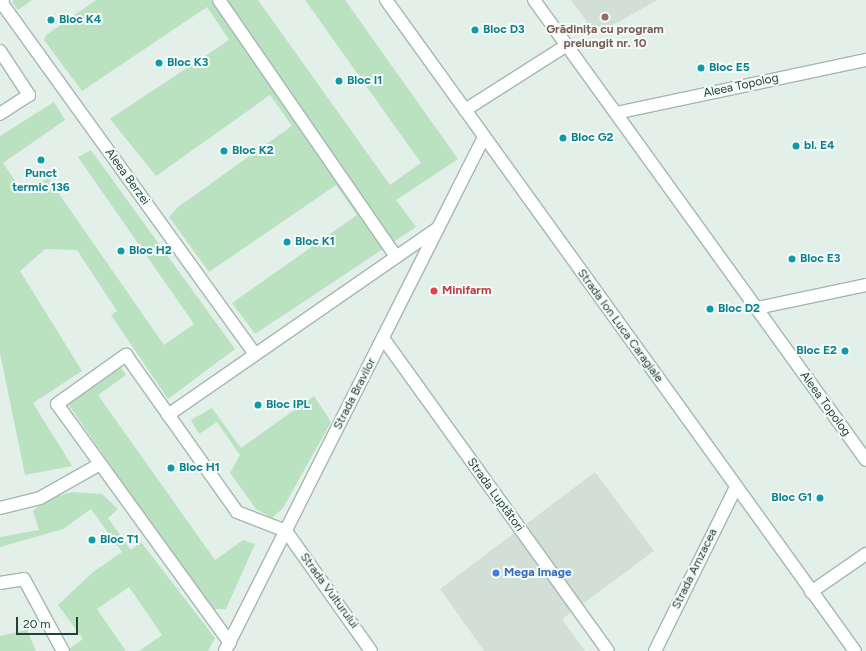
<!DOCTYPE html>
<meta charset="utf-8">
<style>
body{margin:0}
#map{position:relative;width:866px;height:651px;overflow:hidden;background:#e3efe9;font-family:Figtree,sans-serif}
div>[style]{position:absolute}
.built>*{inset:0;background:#d1dfd7}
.green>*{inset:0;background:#bae2c1}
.roads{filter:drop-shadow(1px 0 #a5b8b0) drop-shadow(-1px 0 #a5b8b0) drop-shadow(0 1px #a5b8b0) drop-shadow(0 -1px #a5b8b0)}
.lane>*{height:12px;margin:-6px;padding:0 6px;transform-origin:6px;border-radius:6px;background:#fff}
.street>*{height:12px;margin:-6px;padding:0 6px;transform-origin:6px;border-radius:6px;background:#fff}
.secondary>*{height:12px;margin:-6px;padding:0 6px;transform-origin:6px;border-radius:6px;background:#fff}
.dots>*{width:11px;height:11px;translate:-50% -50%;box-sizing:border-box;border:2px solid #f4faf7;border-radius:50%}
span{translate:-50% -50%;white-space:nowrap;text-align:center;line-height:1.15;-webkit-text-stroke:4px #f4faf7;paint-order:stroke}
.culture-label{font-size:12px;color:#0d838f;font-weight:700}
.left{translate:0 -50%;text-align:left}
.right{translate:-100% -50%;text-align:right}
.education-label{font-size:12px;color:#785e54;font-weight:700}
.street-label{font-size:12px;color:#204336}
.health-label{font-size:12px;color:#be3a42;font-weight:700}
.shop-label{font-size:12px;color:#366cbe;font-weight:700}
.scale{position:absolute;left:16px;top:617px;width:62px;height:18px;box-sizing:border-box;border:2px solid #204336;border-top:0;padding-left:5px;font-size:12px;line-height:14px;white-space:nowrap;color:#204336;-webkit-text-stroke:3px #f4faf7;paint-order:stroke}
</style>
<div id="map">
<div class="built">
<i style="clip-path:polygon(571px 0,658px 0,596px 34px)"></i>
<i style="clip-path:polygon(595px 472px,654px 551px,562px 619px,585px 651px,484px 651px,440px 589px)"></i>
</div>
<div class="green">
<i style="clip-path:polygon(14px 0,32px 0,18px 10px,12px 2px)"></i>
<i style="clip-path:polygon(96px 0,258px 0,390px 185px,421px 163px,305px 0,345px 0,458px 159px,396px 200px,416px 227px,255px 334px,232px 303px,357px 215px,336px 185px,209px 272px,169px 217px,178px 207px,292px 126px,270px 95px,156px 176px,110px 119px,229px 40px,207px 7px,82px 91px,44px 40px,46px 35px)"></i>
<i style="clip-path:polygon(54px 102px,65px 120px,3px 163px,24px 194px,48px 178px,164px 345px,194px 324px,78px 157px,91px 150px,235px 349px,168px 399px,111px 315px,117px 311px,77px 250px,45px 249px,20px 271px,82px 371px,33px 403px,72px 466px,25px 475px,0 353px,0 136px)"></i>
<i style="clip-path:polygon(120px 366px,126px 375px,98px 395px,215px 560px,243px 540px,255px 544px,226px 609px,213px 609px,202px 597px,68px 404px)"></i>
<i style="clip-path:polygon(314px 396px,331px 422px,283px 508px,272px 518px,256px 509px,230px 473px,240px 455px,217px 422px,199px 434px,191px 420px,212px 408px,241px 448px)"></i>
<i style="clip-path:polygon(72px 492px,102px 494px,118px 509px,108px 518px,131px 550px,141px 542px,215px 638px,208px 651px,139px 651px,162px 635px,129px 587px,97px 609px,126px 651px,66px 651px,83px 639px,58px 605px,93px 572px,122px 552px,91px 509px,63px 529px,0 547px,0 537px,39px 530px,33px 511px,46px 500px)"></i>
<i style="clip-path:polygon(27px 630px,36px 651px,0 651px,0 636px)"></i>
</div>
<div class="roads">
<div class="lane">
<i style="left:0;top:51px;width:53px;rotate:56.6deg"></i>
<i style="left:29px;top:95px;width:35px;rotate:147deg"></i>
<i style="left:0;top:508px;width:41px;rotate:-14deg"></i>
<i style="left:40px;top:498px;width:69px;rotate:-29.5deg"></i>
<i style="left:0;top:583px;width:24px;rotate:-9deg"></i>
<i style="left:24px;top:579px;width:82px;rotate:61.6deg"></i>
</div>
<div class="street">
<i style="left:3px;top:0;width:3px;rotate:135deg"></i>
<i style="left:1px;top:2px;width:434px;rotate:54.2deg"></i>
<i style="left:219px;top:0;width:312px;rotate:55.4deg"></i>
<i style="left:534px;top:0;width:567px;rotate:54.18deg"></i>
<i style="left:465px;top:110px;width:121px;rotate:-32.5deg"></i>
<i style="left:616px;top:113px;width:256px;rotate:-12deg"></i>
<i style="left:757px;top:308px;width:111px;rotate:-11.9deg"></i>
<i style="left:383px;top:338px;width:385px;rotate:54.3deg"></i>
<i style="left:168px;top:415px;width:327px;rotate:-34.7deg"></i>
<i style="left:811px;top:592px;width:67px;rotate:-34.6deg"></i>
<i style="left:230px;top:643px;width:295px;rotate:-125.9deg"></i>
<i style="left:57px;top:404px;width:85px;rotate:-35.4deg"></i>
<i style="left:126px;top:355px;width:192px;rotate:54.7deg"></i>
<i style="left:237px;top:512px;width:53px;rotate:21.2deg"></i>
<i style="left:286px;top:531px;width:147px;rotate:54.7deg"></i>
<i style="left:225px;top:651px;width:576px;rotate:-63.26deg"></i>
<i style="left:655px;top:651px;width:183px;rotate:-63.7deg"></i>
</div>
<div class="secondary">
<i style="left:386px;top:0;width:802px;rotate:54.23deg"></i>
</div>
</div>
<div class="dots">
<i style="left:605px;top:17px;background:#8d6e63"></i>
<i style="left:51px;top:20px;background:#0f9aa8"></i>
<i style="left:475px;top:30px;background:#0f9aa8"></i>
<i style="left:159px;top:63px;background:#0f9aa8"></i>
<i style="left:701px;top:68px;background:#0f9aa8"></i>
<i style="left:339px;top:81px;background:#0f9aa8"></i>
<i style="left:563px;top:138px;background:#0f9aa8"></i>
<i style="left:796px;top:146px;background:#0f9aa8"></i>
<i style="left:224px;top:151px;background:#0f9aa8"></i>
<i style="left:41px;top:160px;background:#0f9aa8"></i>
<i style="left:287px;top:242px;background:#0f9aa8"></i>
<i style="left:121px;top:251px;background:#0f9aa8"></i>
<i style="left:792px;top:259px;background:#0f9aa8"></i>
<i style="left:434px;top:291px;background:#e0444e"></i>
<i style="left:710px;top:309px;background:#0f9aa8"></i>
<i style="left:845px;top:351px;background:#0f9aa8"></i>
<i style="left:258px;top:405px;background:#0f9aa8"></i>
<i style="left:171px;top:468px;background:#0f9aa8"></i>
<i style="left:820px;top:498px;background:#0f9aa8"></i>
<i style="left:92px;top:540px;background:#0f9aa8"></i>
<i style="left:496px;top:573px;background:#3f7fe0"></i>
</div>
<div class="culture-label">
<span class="left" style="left:59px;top:20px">Bloc K4</span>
<span class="left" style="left:483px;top:30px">Bloc D3</span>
<span class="left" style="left:167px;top:63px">Bloc K3</span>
<span class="left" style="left:709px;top:68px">Bloc E5</span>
<span class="left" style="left:347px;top:81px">Bloc I1</span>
<span class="left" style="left:571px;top:138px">Bloc G2</span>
<span class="left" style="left:804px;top:146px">bl. E4</span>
<span class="left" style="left:232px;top:151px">Bloc K2</span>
<span style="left:41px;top:181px">Punct<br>termic 136</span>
<span class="left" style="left:295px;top:242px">Bloc K1</span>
<span class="left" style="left:129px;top:251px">Bloc H2</span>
<span class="left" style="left:800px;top:259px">Bloc E3</span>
<span class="left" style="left:718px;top:309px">Bloc D2</span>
<span class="right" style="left:837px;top:351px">Bloc E2</span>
<span class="left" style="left:266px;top:405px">Bloc IPL</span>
<span class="left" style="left:179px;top:468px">Bloc H1</span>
<span class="right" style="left:812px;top:498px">Bloc G1</span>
<span class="left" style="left:100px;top:540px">Bloc T1</span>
</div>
<div class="education-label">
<span style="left:605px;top:37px">Grădinița cu program<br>prelungit nr. 10</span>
</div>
<div class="street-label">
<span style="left:741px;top:86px;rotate:-12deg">Aleea Topolog</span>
<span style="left:127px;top:177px;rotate:54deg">Aleea Berzei</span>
<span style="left:620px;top:326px;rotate:54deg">Strada Ion Luca Caragiale</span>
<span style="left:355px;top:394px;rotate:-63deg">Strada Bravilor</span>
<span style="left:825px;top:404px;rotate:54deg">Aleea Topolog</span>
<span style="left:495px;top:495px;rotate:54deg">Strada Luptători</span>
<span style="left:695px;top:569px;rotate:-64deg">Strada Amzacea</span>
<span style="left:329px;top:591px;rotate:54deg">Strada Vulturului</span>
</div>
<div class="health-label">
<span class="left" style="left:442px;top:291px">Minifarm</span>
</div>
<div class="shop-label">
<span class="left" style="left:504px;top:573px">Mega Image</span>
</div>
<div class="scale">20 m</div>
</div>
